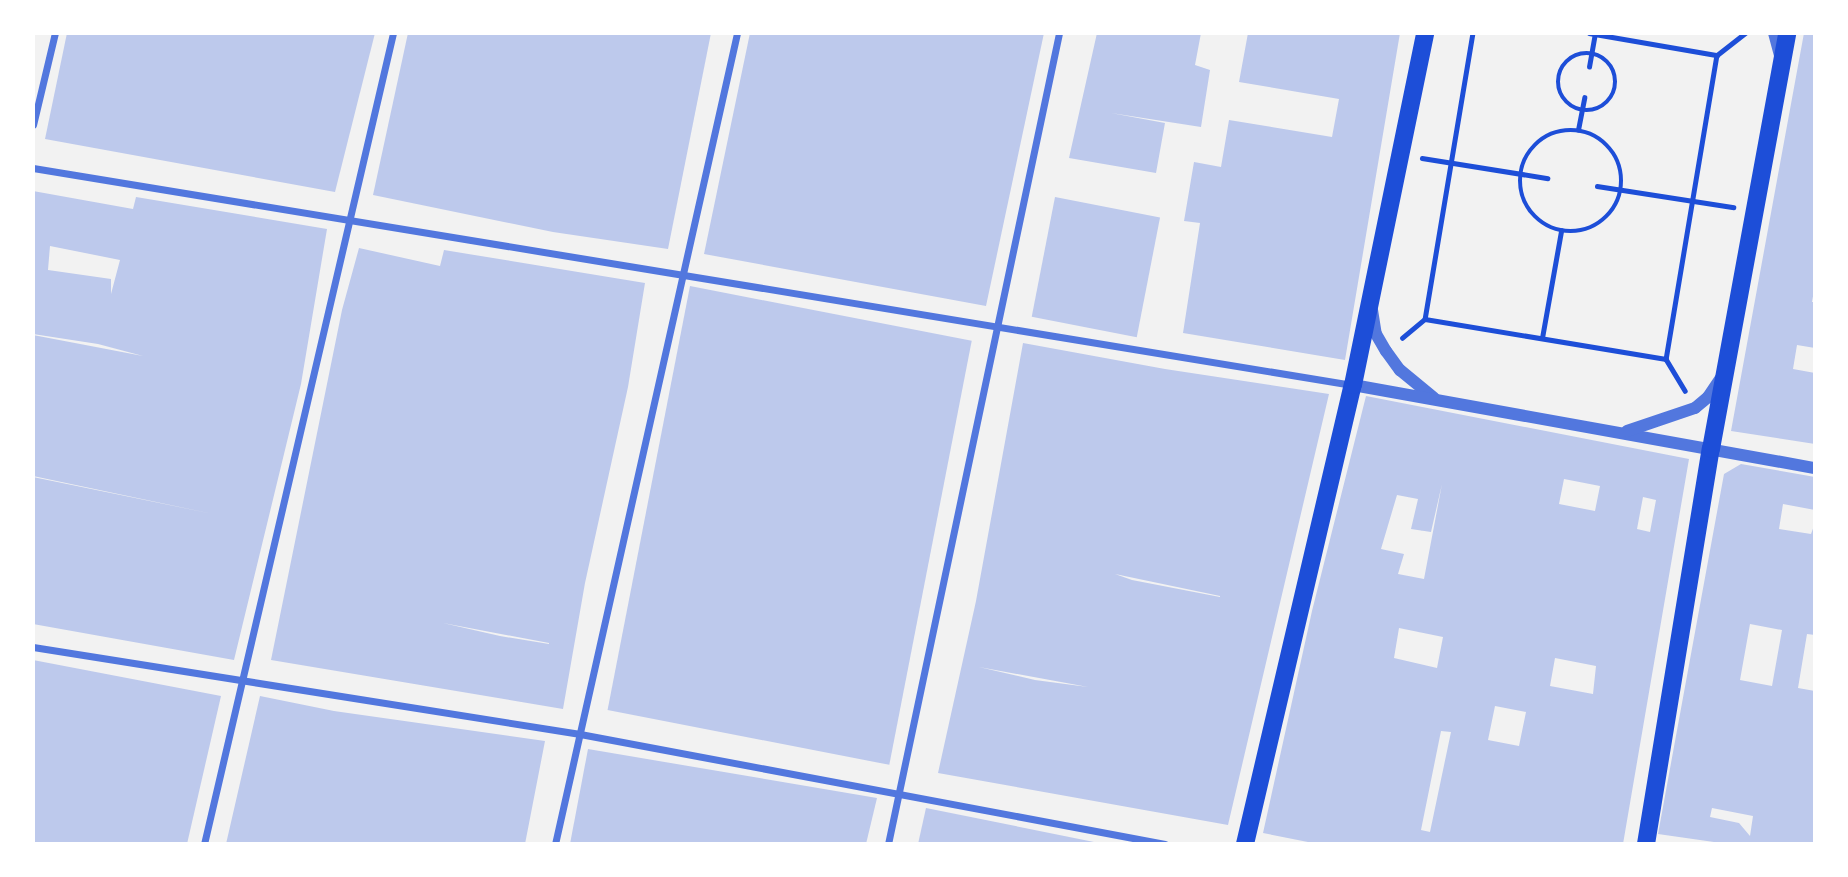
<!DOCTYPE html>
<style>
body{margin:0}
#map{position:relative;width:1848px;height:877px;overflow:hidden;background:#f2f2f2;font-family:Roboto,sans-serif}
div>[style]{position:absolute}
.building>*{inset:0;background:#bdc9ec;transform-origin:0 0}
.path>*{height:4.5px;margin:-2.25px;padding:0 2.25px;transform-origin:2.25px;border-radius:2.25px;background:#1d4ed8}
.path>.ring{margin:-2.25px;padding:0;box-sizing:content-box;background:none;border:4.5px solid #1d4ed8;border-radius:50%}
.minor>*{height:7px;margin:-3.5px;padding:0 3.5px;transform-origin:3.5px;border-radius:3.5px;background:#5277de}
.tertiary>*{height:12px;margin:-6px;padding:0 6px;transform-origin:6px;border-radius:6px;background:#5277de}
.primary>*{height:18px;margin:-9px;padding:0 9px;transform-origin:9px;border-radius:9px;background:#1d4ed8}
span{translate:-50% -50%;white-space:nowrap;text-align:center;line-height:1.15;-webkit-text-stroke:5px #fff;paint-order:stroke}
.frame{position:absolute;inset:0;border:35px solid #fff;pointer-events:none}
</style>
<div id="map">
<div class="building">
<i style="clip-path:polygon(67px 33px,375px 33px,335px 192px,45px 139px)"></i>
<i style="clip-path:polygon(408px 33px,711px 33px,668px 249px,553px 232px,373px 195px)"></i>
<i style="clip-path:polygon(750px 33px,1044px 33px,986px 306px,704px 254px)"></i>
<i style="clip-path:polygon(1097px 33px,1201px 33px,1195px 65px,1210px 70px,1201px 127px,1111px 113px,1165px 123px,1156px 173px,1069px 158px)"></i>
<i style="clip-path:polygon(1248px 33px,1400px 33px,1345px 360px,1183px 333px,1200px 223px,1184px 221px,1194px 162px,1221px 167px,1229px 120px,1332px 137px,1339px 99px,1239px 82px)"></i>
<i style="clip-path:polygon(1804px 33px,1815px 33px,1815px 285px,1812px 302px,1815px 302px,1815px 348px,1797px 345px,1793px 369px,1815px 373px,1815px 444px,1731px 431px)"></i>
<i style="clip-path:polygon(evenodd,33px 191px,133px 209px,136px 197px,327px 229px,301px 384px,234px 660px,33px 624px,33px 477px,213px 514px,33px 476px,33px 335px,143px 356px,98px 344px,33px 334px,33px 191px,50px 246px,120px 260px,111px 294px,111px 279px,48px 270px,50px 246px)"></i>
<i style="left:1055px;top:197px;width:107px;height:122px;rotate:11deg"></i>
<i style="clip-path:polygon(evenodd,359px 248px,440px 266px,444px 250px,645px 283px,628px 387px,585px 583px,563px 709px,271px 660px,342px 310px,359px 248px,443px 623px,549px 643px,549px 644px,500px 636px,443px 623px)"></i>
<i style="left:690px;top:286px;width:287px;height:432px;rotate:11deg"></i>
<i style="clip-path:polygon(evenodd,1023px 343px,1165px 369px,1329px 394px,1228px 825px,938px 773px,976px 601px,1023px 343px,1115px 574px,1220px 596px,1220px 597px,1132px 580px,1115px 574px,1023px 343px,979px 667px,1088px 687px,1035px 680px,979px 667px)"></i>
<i style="clip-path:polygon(evenodd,1366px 396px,1689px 459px,1623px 844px,1318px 844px,1263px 833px,1312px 611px,1366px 396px,1564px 479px,1600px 486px,1595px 511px,1559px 504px,1564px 479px,1366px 396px,1442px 484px,1424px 579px,1398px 574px,1404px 554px,1381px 549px,1397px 495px,1418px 499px,1411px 529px,1431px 532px,1442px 484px,1366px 396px,1643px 497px,1656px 500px,1650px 532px,1637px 529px,1643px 497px,1366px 396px,1399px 628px,1443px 637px,1437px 668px,1394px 658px,1399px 628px,1366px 396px,1555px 658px,1596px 666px,1593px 694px,1550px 686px,1555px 658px,1366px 396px,1495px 706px,1526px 712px,1519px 746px,1488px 740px,1495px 706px,1366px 396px,1441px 731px,1451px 732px,1430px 832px,1421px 830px,1441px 731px)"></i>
<i style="clip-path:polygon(evenodd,1741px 464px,1815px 477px,1815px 510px,1783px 504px,1779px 529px,1811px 534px,1815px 523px,1815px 635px,1807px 634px,1798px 688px,1815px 691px,1815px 844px,1728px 844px,1658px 834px,1724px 474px,1741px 464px,1750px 624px,1782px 630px,1772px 686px,1740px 680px,1750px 624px,1741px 464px,1712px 808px,1753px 816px,1750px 836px,1739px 823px,1710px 817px,1712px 808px)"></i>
<i style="clip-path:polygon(33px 660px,221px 696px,187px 844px,33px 844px)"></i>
<i style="clip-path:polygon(260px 696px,334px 711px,545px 741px,525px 844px,226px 844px)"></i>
<i style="clip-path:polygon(588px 749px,877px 798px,866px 844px,570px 844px)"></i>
<i style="clip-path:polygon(926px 808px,1094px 842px,1094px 844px,918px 844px)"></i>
</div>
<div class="path">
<i style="left:1473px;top:33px;width:290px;rotate:99.5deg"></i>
<i style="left:1425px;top:319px;width:244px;rotate:9.4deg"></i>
<i style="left:1589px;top:33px;width:130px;rotate:9.8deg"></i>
<i style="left:1717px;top:55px;width:308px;rotate:99.5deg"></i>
<i style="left:1666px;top:359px;width:37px;rotate:59deg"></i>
<i class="ring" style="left:1558px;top:53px;width:53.5px;height:53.5px"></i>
<i style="left:1717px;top:55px;width:36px;rotate:-38deg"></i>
<i style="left:1589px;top:67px;width:34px;rotate:-80deg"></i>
<i style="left:1578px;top:130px;width:33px;rotate:-79deg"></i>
<i class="ring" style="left:1520px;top:130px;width:97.5px;height:97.5px"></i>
<i style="left:1422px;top:158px;width:127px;rotate:9.1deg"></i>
<i style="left:1597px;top:186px;width:138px;rotate:8.8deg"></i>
<i style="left:1402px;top:338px;width:30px;rotate:-40deg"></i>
<i style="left:1542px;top:338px;width:109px;rotate:-79.9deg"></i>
</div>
<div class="minor">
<i style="left:33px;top:125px;width:95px;rotate:-76.6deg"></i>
<i style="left:33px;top:168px;width:1337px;rotate:9.34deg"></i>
<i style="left:33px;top:647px;width:554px;rotate:9.04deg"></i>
<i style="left:580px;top:734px;width:595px;rotate:10.65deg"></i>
<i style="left:204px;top:844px;width:833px;rotate:-76.88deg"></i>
<i style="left:555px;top:844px;width:831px;rotate:-77.35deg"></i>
<i style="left:888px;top:844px;width:829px;rotate:-78.09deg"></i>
</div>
<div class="tertiary">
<i style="left:1774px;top:33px;width:23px;rotate:75deg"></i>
<i style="left:1372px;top:310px;width:24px;rotate:81deg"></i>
<i style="left:1376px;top:334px;width:20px;rotate:60deg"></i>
<i style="left:1386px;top:351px;width:24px;rotate:54deg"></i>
<i style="left:1400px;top:370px;width:44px;rotate:39.5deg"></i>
<i style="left:1353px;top:385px;width:469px;rotate:10.2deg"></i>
<i style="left:1627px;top:431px;width:72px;rotate:-18.7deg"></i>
<i style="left:1695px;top:408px;width:17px;rotate:-40deg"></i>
<i style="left:1708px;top:397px;width:22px;rotate:-56deg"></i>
</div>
<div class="primary">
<i style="left:1245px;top:844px;width:472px;rotate:-76.8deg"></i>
<i style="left:1353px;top:385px;width:359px;rotate:-78.4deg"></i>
<i style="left:1646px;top:844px;width:400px;rotate:-80.7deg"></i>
<i style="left:1711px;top:449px;width:423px;rotate:-79.6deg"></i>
</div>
<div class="frame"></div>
</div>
